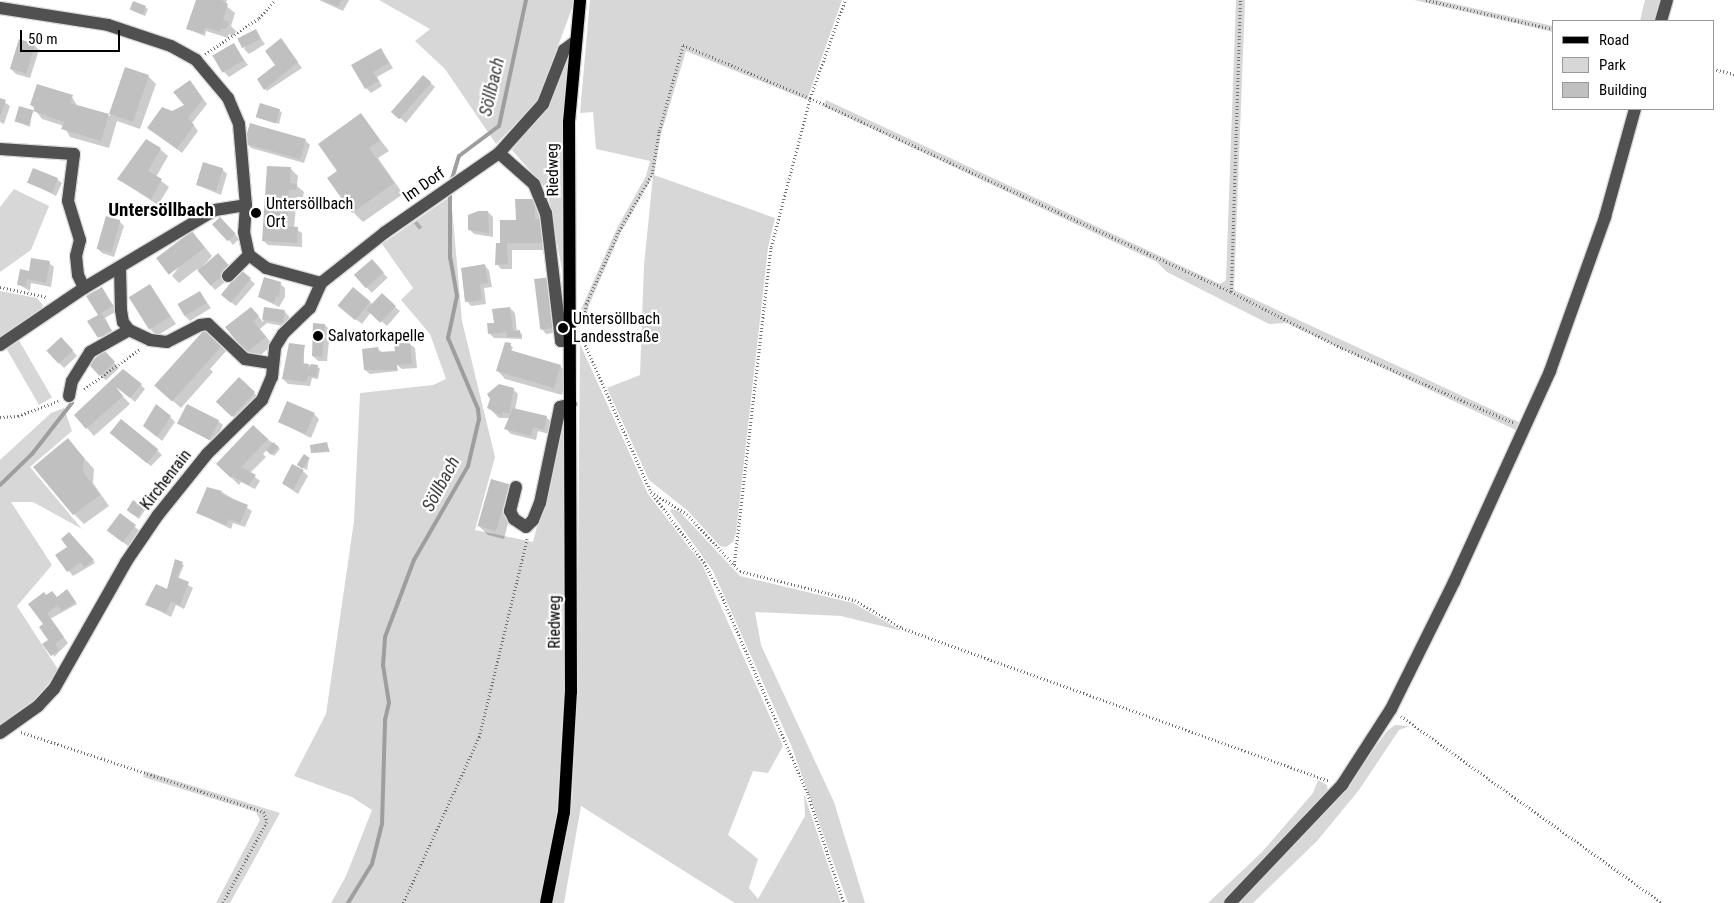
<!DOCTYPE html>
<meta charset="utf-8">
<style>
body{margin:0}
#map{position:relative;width:1734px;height:903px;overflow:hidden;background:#fff;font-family:"Roboto Condensed",sans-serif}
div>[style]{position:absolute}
.green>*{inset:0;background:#d7d7d7;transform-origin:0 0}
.shadow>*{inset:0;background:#0003;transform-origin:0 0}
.stream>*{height:4px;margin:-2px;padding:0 2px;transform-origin:2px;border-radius:2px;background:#9e9e9e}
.building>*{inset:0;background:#c0c0c0;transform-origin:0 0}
.path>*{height:2.5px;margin-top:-1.25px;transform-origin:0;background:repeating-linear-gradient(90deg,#727272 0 1px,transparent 0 3.5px)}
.roads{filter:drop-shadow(1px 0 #dbdbdb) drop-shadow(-1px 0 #dbdbdb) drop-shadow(0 1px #dbdbdb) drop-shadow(0 -1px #dbdbdb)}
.minor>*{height:12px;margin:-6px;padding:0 6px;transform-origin:6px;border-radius:6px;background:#505050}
.major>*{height:12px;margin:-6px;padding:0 6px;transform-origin:6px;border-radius:6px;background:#000}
.dots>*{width:14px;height:14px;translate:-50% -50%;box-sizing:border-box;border:2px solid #fff;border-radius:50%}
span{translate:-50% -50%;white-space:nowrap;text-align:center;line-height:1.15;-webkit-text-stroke:4.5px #fff;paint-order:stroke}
.street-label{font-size:16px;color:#000}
.poi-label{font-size:16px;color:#000}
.left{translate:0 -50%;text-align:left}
.water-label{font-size:18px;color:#3f3f3f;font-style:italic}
.quarter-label{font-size:19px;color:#000;font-weight:700}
.legend{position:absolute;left:1552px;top:20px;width:162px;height:90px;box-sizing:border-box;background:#fff;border:1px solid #999;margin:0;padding:6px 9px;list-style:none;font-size:15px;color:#000}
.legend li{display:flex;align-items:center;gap:10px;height:25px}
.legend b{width:25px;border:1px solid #999}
.scale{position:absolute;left:20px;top:30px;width:100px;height:22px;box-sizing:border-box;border:2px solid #000;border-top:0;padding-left:6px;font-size:15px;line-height:18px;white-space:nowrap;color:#000;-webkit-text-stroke:4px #fff;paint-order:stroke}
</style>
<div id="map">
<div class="green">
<i style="clip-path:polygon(379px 0,575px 0,538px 100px,496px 144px,445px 69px,415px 41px,430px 29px)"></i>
<i style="clip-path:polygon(590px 0,842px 0,807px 100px,686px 51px,661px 134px,654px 175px,775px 218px,768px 248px,736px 533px,733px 542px,726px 547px,720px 546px,688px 511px,649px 480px,607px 388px,640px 375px,644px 265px,653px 176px,621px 232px,589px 305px,584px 326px,579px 322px,580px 312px,616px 230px,646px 176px,650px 161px,596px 149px,593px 112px,580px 113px)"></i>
<i style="clip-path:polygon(1236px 0,1245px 0,1234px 290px,1523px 424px,1518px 431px,1286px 323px,1269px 324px,1167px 272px,1157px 262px,823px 106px,826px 100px,1220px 284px,1226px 280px)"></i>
<i style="clip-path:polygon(1414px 0,1437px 0,1553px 26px,1553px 32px)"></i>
<i style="clip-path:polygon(1645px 0,1663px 0,1656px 21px,1640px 21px)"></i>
<i style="clip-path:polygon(567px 59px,569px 59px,564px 280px,547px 190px,512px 150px,546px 107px)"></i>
<i style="clip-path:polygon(14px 189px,49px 206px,31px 250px,0 272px,0 207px)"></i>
<i style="clip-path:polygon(451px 196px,462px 321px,495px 457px,475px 530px,533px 542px,566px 414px,564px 694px,557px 811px,546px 879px,539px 903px,331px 903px,346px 876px,372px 810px,352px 797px,294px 776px,326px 714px,354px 521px,360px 393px,433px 385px,446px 379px,430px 334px,401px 300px,413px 288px,382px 244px)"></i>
<i style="clip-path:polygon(0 291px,37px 298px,43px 305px,40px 312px,0 340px)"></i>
<i style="left:17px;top:337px;width:70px;height:15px;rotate:60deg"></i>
<i style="clip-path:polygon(580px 344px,648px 494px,702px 564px,783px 746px,768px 773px,753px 771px,728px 835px,758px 859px,749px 888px,758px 899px,805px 816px,804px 794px,841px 903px,735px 903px,581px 806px,564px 903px,552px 903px,572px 801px,577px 692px)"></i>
<i style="clip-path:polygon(64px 408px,72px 431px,30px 467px,82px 529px,33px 502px,11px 502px,52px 565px,17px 606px,59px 671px,30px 705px,0 726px,0 460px,51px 413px)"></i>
<i style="clip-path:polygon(672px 509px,680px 512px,740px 576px,853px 603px,902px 631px,841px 616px,755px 612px,761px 645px,834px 802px,865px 903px,848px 903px,791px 745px,713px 571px,670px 511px)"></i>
<i style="clip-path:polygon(1395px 725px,1410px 726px,1399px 730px,1359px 790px,1317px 841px,1253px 903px,1235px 903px,1344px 791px,1387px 731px)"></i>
<i style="clip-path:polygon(145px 771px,280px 813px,230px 903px,216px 903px,260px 820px,256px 812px,143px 777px)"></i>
<i style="clip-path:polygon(1318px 780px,1327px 785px,1328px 791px,1225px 903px,1208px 903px,1262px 852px,1313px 793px)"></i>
</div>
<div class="shadow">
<i style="clip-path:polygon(197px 0,227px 0,225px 5px,235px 13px,231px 26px,236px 31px,234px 36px,229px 34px,228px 38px,206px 31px,205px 36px,190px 30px)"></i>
<i style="clip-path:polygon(319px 0,349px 0,343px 11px)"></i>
<i style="clip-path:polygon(134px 2px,148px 9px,145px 16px,133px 11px)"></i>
<i style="clip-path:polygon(255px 31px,265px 44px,249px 54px,244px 49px)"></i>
<i style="clip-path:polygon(281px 40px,302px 68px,267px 91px,258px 79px,277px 66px)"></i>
<i style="clip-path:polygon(34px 45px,39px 50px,30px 78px,16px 74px,11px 69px)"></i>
<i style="clip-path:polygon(233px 45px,248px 65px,229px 77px,224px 72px)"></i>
<i style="clip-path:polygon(381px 49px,393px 68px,377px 77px,382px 86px,371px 93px,366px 88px)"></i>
<i style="clip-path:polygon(125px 69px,148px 76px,156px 84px,140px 129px,117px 121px,109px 148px,70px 137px,64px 126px,42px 119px,31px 104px,72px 97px,78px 107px,110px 116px)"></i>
<i style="clip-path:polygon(424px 77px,435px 87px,406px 123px,399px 117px)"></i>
<i style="clip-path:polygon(190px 81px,207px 104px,192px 123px,198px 131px,182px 153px,149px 128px,186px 105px)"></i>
<i style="clip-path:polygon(0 99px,10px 106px,4px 124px,0 122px)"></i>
<i style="clip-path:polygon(261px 105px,282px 112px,279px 124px,258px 116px)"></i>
<i style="clip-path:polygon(32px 111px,30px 127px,16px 121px)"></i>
<i style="clip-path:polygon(361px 115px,389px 151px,378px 158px,403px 194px,363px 222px,353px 212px,339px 171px)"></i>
<i style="clip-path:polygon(305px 140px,310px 145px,304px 163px,251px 148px,246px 143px)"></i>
<i style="clip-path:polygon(160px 149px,168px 156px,156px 177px,169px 187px,158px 205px,118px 179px)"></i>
<i style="clip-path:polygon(290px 168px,298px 176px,297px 186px,304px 192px,303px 197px,297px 197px,294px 228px,302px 233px,302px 247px,268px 245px,263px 240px)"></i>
<i style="clip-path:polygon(222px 169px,227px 174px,221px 195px,197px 185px)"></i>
<i style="clip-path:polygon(57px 179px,62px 183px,56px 196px,29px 182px)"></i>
<i style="clip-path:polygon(535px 200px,542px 208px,546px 250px,512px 250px,512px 269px,501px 269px,497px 264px,501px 244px)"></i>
<i style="clip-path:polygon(488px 212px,493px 217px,493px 237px,474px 234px,469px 229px,469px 216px)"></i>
<i style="clip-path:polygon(119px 221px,124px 226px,114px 257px,102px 253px,97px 248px)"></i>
<i style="left:417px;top:221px;width:8px;height:4px;rotate:50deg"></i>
<i style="clip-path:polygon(225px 223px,239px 239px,233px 245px,229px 240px)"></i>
<i style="clip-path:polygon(199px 240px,212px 256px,203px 266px,235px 274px,215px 290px,197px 269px,179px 283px,172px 276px)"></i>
<i style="left:372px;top:261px;width:23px;height:22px;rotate:47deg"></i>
<i style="clip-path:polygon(49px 263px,54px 267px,51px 287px,31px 283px,30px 291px,19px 285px,30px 272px)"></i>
<i style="clip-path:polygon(485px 266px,489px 270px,492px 287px,484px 288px,486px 304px,471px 306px,467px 301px)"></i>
<i style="clip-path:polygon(241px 271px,255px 284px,236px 306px,227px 299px)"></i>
<i style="clip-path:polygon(535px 280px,561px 332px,546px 334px,542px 329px)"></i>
<i style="clip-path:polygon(280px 284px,285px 288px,285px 297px,279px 307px,259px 297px)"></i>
<i style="clip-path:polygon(150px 285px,176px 324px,157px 336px,149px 328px)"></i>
<i style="clip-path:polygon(102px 288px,117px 311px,105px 318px,115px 336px,104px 342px,89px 321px,99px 315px)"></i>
<i style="clip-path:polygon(200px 293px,211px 308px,190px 321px,185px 316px)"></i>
<i style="clip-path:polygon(370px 303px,395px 307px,400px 311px,387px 326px,371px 312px,362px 324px,344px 310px)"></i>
<i style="clip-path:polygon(510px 308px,515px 313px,517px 332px,522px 334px,522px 339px,494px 338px,490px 334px)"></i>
<i style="clip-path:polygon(265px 309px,284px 311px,289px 316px,288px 327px,267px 323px,260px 329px,273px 345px,254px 360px,227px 327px,258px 316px,263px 322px)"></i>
<i style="clip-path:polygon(325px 325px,330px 330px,327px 361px,318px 361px,313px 356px)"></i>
<i style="clip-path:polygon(66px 343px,77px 356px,64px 368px,59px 363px)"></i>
<i style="clip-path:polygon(506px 343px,513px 347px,511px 352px,560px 366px,568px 374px,562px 395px,505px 379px,498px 371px)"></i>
<i style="clip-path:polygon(410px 344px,415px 348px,417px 368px,402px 369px,397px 365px,398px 371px,370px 374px,365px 370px,378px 349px,383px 353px,396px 352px)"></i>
<i style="clip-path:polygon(222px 346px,227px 350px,210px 369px,213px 372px,181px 408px,163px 392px)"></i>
<i style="clip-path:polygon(304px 346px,304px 364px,320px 368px,318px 379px,312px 378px,310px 386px,288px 384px,283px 379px)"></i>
<i style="left:104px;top:352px;width:22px;height:18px;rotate:47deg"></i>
<i style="clip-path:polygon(239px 379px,259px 398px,238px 421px,222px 407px)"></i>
<i style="clip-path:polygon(141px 385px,145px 389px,135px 402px,118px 387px)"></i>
<i style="clip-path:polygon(513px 389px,518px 394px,515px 410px,547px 418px,552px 422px,549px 434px,538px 431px,536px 440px,511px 434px,506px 429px,510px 418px,499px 418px,489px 408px)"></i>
<i style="clip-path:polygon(119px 392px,130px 404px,94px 436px,87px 428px)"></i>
<i style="clip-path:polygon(314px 414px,319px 419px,311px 438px,279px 422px)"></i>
<i style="clip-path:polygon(170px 417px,175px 422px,162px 441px,150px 431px)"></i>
<i style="clip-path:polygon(218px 421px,223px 425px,214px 443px,183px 424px)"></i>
<i style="clip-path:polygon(253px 427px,280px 449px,274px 456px,267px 450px,263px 454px,266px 457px,250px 473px,260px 481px,255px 489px,241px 482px,239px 485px,217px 464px)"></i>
<i style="clip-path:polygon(116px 438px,157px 450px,162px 455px,151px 466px)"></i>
<i style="clip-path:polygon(68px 440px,94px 469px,93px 483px,109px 506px,84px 524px,74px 514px)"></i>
<i style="clip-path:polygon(327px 444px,330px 452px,312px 453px)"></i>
<i style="clip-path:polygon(309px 459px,307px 470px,301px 467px)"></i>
<i style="clip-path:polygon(303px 471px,308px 476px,298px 494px,283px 484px)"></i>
<i style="clip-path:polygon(508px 485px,516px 493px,504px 539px,488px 535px,480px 527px)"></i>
<i style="clip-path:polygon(222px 492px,252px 511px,245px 527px,233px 523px,231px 529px,198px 513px)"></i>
<i style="clip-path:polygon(143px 508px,145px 510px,139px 519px,129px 512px)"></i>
<i style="left:120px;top:515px;width:26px;height:19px;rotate:39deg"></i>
<i style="clip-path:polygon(88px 554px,95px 563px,73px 576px,57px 556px)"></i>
<i style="clip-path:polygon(176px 561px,184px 565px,178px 579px,193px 588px,184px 609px,176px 605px,171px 617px,146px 604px,152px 591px,168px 590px)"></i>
<i style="clip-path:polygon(69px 593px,77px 604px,50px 619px,68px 643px,54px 657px,45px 624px,47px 596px,58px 598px)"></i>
</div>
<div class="stream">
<i style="left:451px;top:182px;width:27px;rotate:-73deg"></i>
<i style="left:459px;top:156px;width:50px;rotate:-36.9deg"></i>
<i style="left:499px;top:126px;width:129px;rotate:-77.9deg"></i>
<i style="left:0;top:485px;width:45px;rotate:-44.1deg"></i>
<i style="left:32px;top:454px;width:65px;rotate:-51.9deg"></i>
<i style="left:348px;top:903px;width:46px;rotate:-58.4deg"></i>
<i style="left:372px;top:864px;width:41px;rotate:-76deg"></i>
<i style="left:382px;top:824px;width:104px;rotate:-88.3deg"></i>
<i style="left:385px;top:720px;width:17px;rotate:-77deg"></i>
<i style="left:389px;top:703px;width:37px;rotate:-99deg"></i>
<i style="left:383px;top:666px;width:29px;rotate:-86deg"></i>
<i style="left:385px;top:637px;width:82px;rotate:-69.4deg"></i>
<i style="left:414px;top:560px;width:108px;rotate:-60.1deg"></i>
<i style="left:468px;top:466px;width:48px;rotate:-76.8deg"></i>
<i style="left:479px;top:419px;width:10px;rotate:-96deg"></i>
<i style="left:478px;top:409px;width:77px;rotate:-112.9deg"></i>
<i style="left:448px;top:338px;width:43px;rotate:-77.9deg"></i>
<i style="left:457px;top:296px;width:39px;rotate:-100deg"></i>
<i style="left:450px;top:258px;width:66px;rotate:-90deg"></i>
</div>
<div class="building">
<i style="clip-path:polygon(196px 0,221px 0,228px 4px,223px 20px,229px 22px,226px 29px,221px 28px,220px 32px,205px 27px,203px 34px,186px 29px)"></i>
<i style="clip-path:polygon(323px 0,342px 0,338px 7px)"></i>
<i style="left:133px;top:1px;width:14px;height:9px;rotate:21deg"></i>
<i style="left:256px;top:29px;width:11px;height:21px;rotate:63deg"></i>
<i style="clip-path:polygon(281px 38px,298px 62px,264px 90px,257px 79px,275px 65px,265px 51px)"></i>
<i style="left:19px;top:39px;width:17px;height:31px;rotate:17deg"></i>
<i style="left:234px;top:43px;width:20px;height:25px;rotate:60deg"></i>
<i style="clip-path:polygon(381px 48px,389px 63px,373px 72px,379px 81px,365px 89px,351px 65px)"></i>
<i style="clip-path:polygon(125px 67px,149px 75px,133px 122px,109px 114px,101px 141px,61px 129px,64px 122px,33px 111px,35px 107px,30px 105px,37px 84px,73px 95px,70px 103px,109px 114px)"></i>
<i style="left:423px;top:75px;width:11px;height:49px;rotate:41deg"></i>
<i style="clip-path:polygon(190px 80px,203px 99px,188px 118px,194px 125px,177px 149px,147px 128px,162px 107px,172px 111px,184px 105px,173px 92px)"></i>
<i style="clip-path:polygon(0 98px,6px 100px,0 117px)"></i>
<i style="left:260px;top:103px;width:21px;height:15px;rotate:17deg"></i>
<i style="left:19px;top:106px;width:15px;height:16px;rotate:16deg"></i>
<i style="clip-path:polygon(361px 113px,380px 140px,369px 148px,394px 183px,352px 213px,327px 178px,337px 171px,318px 144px)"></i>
<i style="left:250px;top:123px;width:58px;height:21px;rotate:16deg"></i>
<i style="clip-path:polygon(146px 139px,161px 148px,148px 171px,162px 179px,151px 199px,117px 179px)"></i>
<i style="left:203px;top:162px;width:21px;height:24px;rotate:17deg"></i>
<i style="clip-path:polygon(267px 166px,291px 167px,290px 183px,297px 184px,296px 190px,289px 190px,287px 226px,298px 227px,297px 243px,262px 241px)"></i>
<i style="left:33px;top:168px;width:27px;height:16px;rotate:22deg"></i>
<i style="clip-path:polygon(515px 199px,535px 199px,535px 219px,545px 219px,545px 243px,507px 243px,508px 264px,495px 265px,496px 243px,500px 243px,500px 220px,516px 220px)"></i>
<i style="clip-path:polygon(478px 211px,488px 211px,489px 233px,468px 230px,468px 215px)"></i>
<i style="left:106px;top:216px;width:15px;height:34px;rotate:16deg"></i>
<i style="left:220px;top:217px;width:23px;height:11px;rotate:47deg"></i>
<i style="left:192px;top:231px;width:21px;height:45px;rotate:53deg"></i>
<i style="left:218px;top:253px;width:20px;height:27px;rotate:49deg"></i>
<i style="clip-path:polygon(31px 258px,50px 261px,46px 283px,27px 279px,25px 286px,17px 285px,20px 269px,29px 271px)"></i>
<i style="left:372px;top:259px;width:18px;height:24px;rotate:49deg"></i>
<i style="clip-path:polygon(485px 264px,488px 283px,480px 284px,482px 300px,465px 302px,461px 268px)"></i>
<i style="left:241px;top:270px;width:13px;height:32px;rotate:39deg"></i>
<i style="clip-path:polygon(264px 277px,281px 282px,279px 297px,276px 296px,274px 303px,258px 297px)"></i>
<i style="left:551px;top:277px;width:51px;height:17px;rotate:83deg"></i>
<i style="left:150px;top:284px;width:38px;height:25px;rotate:58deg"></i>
<i style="clip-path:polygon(102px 287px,113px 306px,101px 313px,111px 330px,98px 338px,87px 321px,98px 315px,86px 296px)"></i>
<i style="left:353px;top:287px;width:23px;height:24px;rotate:40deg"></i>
<i style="left:200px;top:291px;width:14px;height:26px;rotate:60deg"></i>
<i style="left:382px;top:293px;width:19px;height:23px;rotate:43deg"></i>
<i style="clip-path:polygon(251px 307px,259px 316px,253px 321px,266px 337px,246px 353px,225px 327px)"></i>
<i style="left:264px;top:307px;width:21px;height:13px;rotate:8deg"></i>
<i style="clip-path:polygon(510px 307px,513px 331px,520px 330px,521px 337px,507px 337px,506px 332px,488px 334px,487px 323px,494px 323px,492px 309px)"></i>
<i style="clip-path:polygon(313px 323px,325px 324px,322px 357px,312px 356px)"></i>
<i style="left:205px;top:329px;width:24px;height:76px;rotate:42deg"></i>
<i style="left:61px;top:337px;width:18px;height:20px;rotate:47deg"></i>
<i style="clip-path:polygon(410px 342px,412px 364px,396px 365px,397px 370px,364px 370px,362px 349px,378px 347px,379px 352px,395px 351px,394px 344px)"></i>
<i style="clip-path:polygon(505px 342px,511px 343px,510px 350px,561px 365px,554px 388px,496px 371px)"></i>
<i style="clip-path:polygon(289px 343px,305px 345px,302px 363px,309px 364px,307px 372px,311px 364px,318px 365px,317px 377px,309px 376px,306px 382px,282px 379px)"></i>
<i style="left:104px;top:350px;width:16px;height:21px;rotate:47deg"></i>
<i style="clip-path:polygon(123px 369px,142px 384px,130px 398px,116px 387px,123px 396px,86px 429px,74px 415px)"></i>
<i style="left:239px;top:377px;width:22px;height:34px;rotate:43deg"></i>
<i style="clip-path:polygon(499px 384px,514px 388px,509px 414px,503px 412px,502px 416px,487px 408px,490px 399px,487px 394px)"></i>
<i style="left:287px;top:401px;width:30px;height:23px;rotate:23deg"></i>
<i style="clip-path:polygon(156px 404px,171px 416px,157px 437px,143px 426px)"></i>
<i style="left:187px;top:404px;width:36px;height:22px;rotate:27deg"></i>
<i style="clip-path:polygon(513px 408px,547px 416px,544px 430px,533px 427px,531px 436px,504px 429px)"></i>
<i style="left:121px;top:419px;width:48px;height:18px;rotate:39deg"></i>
<i style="clip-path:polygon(253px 425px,268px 439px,241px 467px,256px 475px,249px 485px,232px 476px,231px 478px,216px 464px)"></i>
<i style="clip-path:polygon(68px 438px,84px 458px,83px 472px,100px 495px,73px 515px,33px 467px)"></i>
<i style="clip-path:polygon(273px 442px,279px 447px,271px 455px,266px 450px)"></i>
<i style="clip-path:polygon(327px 442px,329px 451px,311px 453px,310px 445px)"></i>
<i style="left:304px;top:454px;width:7px;height:13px;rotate:34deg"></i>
<i style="left:292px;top:464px;width:13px;height:22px;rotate:27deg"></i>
<i style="left:491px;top:479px;width:19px;height:49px;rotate:16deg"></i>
<i style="clip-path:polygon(207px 487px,222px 491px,221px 494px,248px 505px,240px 523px,229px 519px,226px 525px,196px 513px)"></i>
<i style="left:133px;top:500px;width:13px;height:12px;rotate:32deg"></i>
<i style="left:120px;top:513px;width:20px;height:22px;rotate:37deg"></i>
<i style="clip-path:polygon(69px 532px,94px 560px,84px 567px,81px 562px,67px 572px,55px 555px,67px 547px,61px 539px)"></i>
<i style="clip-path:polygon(175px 559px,183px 562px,177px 577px,189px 582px,180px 605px,171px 601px,166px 613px,145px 605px,156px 584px,167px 589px)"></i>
<i style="clip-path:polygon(67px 589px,76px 602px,62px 611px,58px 605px,47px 613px,64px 637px,55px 644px,59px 650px,51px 656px,42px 644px,48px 640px,39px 627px,43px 624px,28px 604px,44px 592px,46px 595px,52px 591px,57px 597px)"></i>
</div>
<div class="path">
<i style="left:1426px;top:0;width:130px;rotate:12.9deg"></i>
<i style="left:205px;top:54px;width:65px;rotate:-33.7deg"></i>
<i style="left:259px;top:18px;width:24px;rotate:-48deg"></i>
<i style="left:1713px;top:69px;width:22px;rotate:13deg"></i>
<i style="left:0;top:287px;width:48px;rotate:12deg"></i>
<i style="left:1231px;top:292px;width:292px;rotate:-88.2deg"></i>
<i style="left:584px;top:319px;width:15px;rotate:-82deg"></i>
<i style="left:586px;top:304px;width:80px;rotate:-65.7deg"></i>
<i style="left:619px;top:231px;width:66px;rotate:-59.9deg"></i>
<i style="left:652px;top:174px;width:44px;rotate:-80.8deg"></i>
<i style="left:659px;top:131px;width:89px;rotate:-74.4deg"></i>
<i style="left:683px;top:45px;width:138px;rotate:22.7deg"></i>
<i style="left:810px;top:98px;width:464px;rotate:24.7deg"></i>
<i style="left:1231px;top:292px;width:124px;rotate:26.8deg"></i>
<i style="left:1342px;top:348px;width:188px;rotate:23.6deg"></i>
<i style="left:584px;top:342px;width:164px;rotate:65.9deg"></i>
<i style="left:651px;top:492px;width:88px;rotate:52.9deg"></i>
<i style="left:704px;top:562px;width:38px;rotate:62deg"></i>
<i style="left:722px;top:596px;width:216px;rotate:66.5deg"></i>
<i style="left:808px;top:794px;width:115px;rotate:71.7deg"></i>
<i style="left:84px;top:389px;width:69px;rotate:-35.5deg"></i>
<i style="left:0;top:417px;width:18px;rotate:-3deg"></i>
<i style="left:18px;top:416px;width:43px;rotate:-20.6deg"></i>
<i style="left:651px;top:492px;width:42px;rotate:31.4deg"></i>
<i style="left:687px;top:514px;width:78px;rotate:47.1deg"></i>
<i style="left:740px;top:571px;width:119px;rotate:14.2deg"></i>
<i style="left:855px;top:600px;width:55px;rotate:30.8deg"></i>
<i style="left:902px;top:628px;width:454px;rotate:19.7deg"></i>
<i style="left:734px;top:565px;width:320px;rotate:-83.4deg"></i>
<i style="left:771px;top:247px;width:154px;rotate:-75.3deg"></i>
<i style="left:810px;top:98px;width:104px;rotate:-70.3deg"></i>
<i style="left:1401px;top:716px;width:321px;rotate:35.6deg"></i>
<i style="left:21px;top:732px;width:256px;rotate:18.2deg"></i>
<i style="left:264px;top:812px;width:10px;rotate:73deg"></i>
<i style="left:267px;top:822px;width:92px;rotate:118.5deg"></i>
<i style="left:403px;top:903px;width:183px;rotate:-65.4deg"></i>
<i style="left:479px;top:737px;width:204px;rotate:-76.4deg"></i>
</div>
<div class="roads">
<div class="minor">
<i style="left:0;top:8px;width:109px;rotate:8.9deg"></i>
<i style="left:108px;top:25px;width:66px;rotate:18.4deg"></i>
<i style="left:171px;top:46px;width:29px;rotate:29deg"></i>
<i style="left:196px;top:60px;width:50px;rotate:49.9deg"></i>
<i style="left:228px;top:98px;width:28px;rotate:67deg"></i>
<i style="left:239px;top:124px;width:81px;rotate:85.1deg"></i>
<i style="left:246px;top:205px;width:27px;rotate:94deg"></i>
<i style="left:244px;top:232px;width:24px;rotate:78deg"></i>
<i style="left:249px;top:255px;width:21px;rotate:37deg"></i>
<i style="left:266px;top:268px;width:57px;rotate:15.3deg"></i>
<i style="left:1661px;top:21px;width:22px;rotate:-74deg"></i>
<i style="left:0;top:149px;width:74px;rotate:3.9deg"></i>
<i style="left:74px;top:154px;width:47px;rotate:97.3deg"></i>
<i style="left:68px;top:201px;width:41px;rotate:72.9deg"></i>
<i style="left:80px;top:240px;width:16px;rotate:104deg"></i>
<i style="left:76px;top:256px;width:19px;rotate:84deg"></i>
<i style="left:78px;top:275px;width:14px;rotate:65deg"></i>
<i style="left:499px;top:153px;width:47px;rotate:41.5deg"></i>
<i style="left:534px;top:184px;width:31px;rotate:68deg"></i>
<i style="left:546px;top:213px;width:129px;rotate:83.3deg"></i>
<i style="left:561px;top:341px;width:10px;rotate:-6deg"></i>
<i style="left:120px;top:268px;width:42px;rotate:88.6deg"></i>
<i style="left:121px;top:310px;width:12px;rotate:81deg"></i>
<i style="left:123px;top:322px;width:10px;rotate:53deg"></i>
<i style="left:129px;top:330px;width:23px;rotate:25deg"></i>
<i style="left:150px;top:340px;width:17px;rotate:7deg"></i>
<i style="left:167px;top:342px;width:37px;rotate:-27deg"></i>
<i style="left:200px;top:325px;width:8px;rotate:-7deg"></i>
<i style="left:208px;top:324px;width:51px;rotate:43.4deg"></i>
<i style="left:245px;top:359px;width:26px;rotate:9deg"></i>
<i style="left:228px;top:276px;width:30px;rotate:-45deg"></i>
<i style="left:0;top:345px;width:102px;rotate:-34.2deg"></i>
<i style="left:84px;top:288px;width:152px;rotate:-30.8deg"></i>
<i style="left:215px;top:210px;width:31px;rotate:-9deg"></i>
<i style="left:69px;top:396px;width:15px;rotate:-79deg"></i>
<i style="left:72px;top:381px;width:34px;rotate:-58deg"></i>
<i style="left:90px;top:352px;width:45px;rotate:-29.4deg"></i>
<i style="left:516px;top:487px;width:25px;rotate:104deg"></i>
<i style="left:510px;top:511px;width:9px;rotate:63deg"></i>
<i style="left:514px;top:519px;width:14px;rotate:34deg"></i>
<i style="left:526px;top:527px;width:10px;rotate:-45deg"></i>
<i style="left:533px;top:520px;width:18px;rotate:-68deg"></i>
<i style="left:540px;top:503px;width:98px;rotate:-78.2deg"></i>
<i style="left:560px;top:407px;width:11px;rotate:-15deg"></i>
<i style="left:0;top:733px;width:47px;rotate:-35.4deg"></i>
<i style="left:38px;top:706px;width:23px;rotate:-47deg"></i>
<i style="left:54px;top:689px;width:146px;rotate:-60.4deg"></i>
<i style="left:126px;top:562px;width:57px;rotate:-55.8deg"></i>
<i style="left:158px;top:515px;width:78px;rotate:-51.2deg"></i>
<i style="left:207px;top:454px;width:77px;rotate:-44.5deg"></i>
<i style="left:262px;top:400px;width:25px;rotate:-67deg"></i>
<i style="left:272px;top:377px;width:30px;rotate:-84deg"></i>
<i style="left:275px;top:347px;width:15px;rotate:-58deg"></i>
<i style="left:283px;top:334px;width:37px;rotate:-44deg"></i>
<i style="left:310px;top:308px;width:27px;rotate:-66deg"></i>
<i style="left:321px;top:283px;width:80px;rotate:-38.4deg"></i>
<i style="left:384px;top:233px;width:140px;rotate:-34.8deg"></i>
<i style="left:499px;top:153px;width:66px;rotate:-48.1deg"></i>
<i style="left:543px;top:104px;width:58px;rotate:-68.7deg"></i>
<i style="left:564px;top:50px;width:15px;rotate:-37deg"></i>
<i style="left:1230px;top:903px;width:163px;rotate:-46.5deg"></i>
<i style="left:1342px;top:785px;width:90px;rotate:-57.2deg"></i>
<i style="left:1391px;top:709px;width:142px;rotate:-63.6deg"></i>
<i style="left:1454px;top:582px;width:232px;rotate:-65.5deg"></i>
<i style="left:1550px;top:371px;width:164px;rotate:-70.3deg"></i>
<i style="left:1605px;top:217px;width:112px;rotate:-74.5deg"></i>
</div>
<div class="major">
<i style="left:546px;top:903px;width:93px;rotate:-78.8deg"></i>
<i style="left:564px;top:812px;width:120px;rotate:-86.7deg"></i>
<i style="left:571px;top:692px;width:570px;rotate:-90.2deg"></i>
<i style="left:569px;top:122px;width:122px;rotate:-84.8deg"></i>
</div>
</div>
<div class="dots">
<i style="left:256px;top:213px;background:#000"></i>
<i style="left:563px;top:328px;background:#000"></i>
<i style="left:318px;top:336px;background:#000"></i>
</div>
<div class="street-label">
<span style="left:553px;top:170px;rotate:-91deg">Riedweg</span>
<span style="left:424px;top:185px;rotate:-35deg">Im Dorf</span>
<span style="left:166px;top:480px;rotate:-52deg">Kirchenrain</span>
<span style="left:555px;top:622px;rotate:-90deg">Riedweg</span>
</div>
<div class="poi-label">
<span class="left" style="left:266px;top:213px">Untersöllbach<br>Ort</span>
<span class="left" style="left:573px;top:328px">Untersöllbach<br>Landesstraße</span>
<span class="left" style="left:328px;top:336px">Salvatorkapelle</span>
</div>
<div class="water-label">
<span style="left:492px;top:87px;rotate:-77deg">Söllbach</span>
<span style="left:441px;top:484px;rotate:-62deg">Söllbach</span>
</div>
<div class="quarter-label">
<span style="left:161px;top:210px">Untersöllbach</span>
</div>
<ul class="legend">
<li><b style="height:6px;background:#000"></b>Road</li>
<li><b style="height:14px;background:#d7d7d7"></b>Park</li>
<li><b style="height:14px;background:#c0c0c0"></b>Building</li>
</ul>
<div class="scale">50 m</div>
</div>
